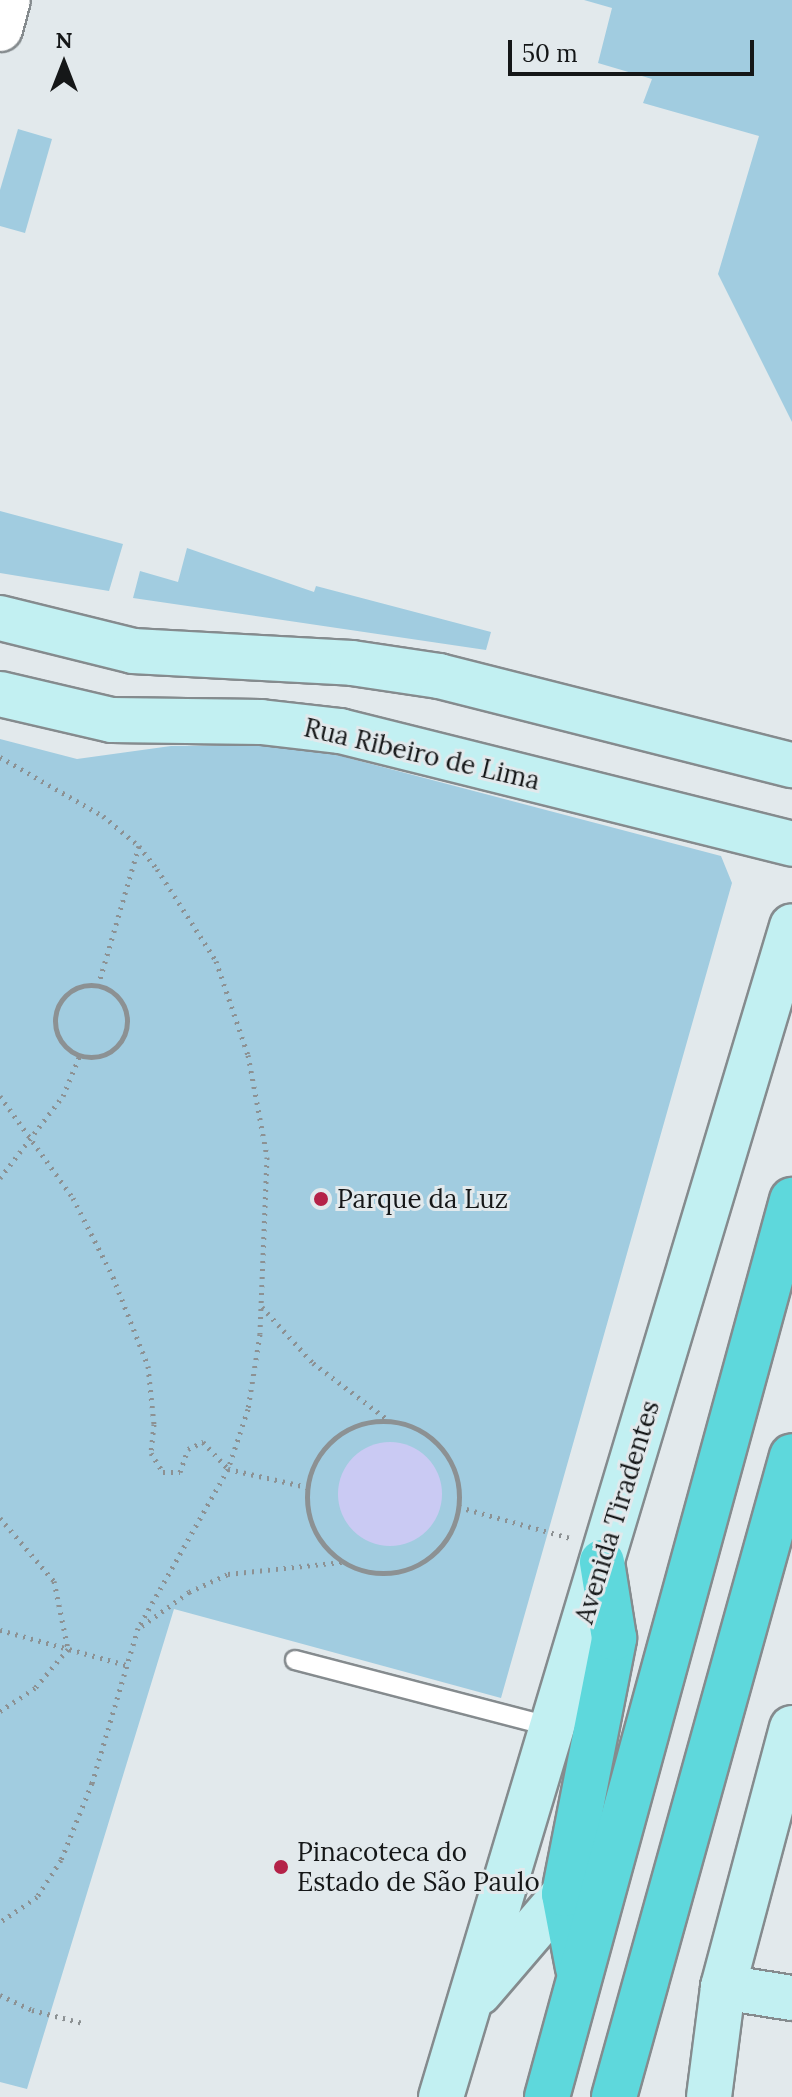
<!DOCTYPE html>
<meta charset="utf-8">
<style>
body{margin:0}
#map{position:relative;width:792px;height:2097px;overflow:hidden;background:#e2e9ec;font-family:Lora,serif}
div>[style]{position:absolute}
.green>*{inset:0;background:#a1cce0}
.water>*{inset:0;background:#cacaf3}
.round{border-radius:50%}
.path>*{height:5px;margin-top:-2.5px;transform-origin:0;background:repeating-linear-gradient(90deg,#8c9193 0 2px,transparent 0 8px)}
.path>.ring{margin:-2.5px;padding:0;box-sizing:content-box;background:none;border:5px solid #8c9193;border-radius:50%}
.roads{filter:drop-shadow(2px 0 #858b8e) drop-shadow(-2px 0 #858b8e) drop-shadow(0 2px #858b8e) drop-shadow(0 -2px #858b8e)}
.service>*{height:18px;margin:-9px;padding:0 9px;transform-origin:9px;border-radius:9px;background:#fff}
.tertiary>*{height:44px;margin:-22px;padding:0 22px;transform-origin:22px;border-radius:22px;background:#fff}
.secondary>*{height:44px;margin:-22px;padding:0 22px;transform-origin:22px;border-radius:22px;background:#c2f0f2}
.trunk>*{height:44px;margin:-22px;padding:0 22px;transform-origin:22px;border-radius:22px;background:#5ed8dc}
.dots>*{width:22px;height:22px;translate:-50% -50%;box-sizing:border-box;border:4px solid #e2e9ec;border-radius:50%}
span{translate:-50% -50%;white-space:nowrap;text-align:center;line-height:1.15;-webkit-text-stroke:6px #e2e9ec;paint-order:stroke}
.street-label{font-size:26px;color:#151718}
.poi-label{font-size:26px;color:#151718}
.left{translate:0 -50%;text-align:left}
.north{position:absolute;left:24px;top:24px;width:80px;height:80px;-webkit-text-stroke:6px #e2e9ec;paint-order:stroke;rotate:0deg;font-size:22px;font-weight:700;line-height:32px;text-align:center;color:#151718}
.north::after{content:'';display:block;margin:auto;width:28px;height:36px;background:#151718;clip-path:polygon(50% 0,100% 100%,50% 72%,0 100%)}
.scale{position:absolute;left:508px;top:40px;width:246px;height:36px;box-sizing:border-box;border:4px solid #151718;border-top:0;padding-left:10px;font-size:24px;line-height:28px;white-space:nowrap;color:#151718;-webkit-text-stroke:6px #e2e9ec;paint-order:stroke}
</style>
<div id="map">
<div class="green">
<i style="clip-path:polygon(584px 0,792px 0,792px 422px,718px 274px,759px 136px,643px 103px,652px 79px,598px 63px,612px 8px)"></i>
<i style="clip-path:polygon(18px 129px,52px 139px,25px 233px,0 226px,0 190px)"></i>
<i style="clip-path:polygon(0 511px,123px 544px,109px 591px,0 573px)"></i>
<i style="clip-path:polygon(187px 548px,314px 592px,316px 586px,491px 632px,486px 650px,133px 598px,140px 571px,178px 582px)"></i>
<i style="clip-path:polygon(0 739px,77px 759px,171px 746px,299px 745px,721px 856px,732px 883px,501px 1698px,174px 1609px,27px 2089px,0 2082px)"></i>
</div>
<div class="water">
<i class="round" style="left:338px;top:1442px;width:104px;height:104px"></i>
</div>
<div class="path">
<i style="left:0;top:757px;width:119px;rotate:29.8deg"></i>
<i style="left:103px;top:816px;width:47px;rotate:39.8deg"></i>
<i style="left:139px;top:846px;width:29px;rotate:52deg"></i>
<i style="left:157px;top:869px;width:109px;rotate:57.3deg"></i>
<i style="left:216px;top:961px;width:99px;rotate:71.2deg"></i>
<i style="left:248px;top:1055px;width:104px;rotate:79.4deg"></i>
<i style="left:267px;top:1157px;width:177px;rotate:92.3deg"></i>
<i style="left:260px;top:1334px;width:76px;rotate:99.1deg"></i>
<i style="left:248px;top:1409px;width:63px;rotate:108.4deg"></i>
<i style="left:228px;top:1469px;width:183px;rotate:119.5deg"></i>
<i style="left:138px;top:1628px;width:162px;rotate:106.5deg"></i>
<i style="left:92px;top:1783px;width:83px;rotate:111.9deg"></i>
<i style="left:61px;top:1860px;width:44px;rotate:123deg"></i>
<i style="left:37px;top:1897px;width:45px;rotate:146deg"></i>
<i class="ring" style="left:55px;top:985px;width:67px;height:67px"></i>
<i style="left:98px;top:986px;width:146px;rotate:-73.7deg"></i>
<i style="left:0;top:1096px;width:125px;rotate:54.4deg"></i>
<i style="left:73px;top:1198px;width:89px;rotate:63.1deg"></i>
<i style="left:113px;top:1277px;width:96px;rotate:68.5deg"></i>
<i style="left:148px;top:1366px;width:58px;rotate:84.1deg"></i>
<i style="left:154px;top:1424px;width:29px;rotate:96deg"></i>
<i style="left:151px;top:1453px;width:22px;rotate:58deg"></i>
<i style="left:163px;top:1472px;width:17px"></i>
<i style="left:180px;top:1472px;width:24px;rotate:-71deg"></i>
<i style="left:188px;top:1449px;width:17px;rotate:-25deg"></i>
<i style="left:203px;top:1442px;width:37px;rotate:47deg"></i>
<i style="left:228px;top:1469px;width:81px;rotate:12.8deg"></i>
<i style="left:0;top:1178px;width:103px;rotate:-52.5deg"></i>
<i style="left:63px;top:1096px;width:44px;rotate:-67.5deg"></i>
<i style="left:262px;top:1307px;width:76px;rotate:47.7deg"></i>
<i style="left:313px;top:1363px;width:94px;rotate:37.2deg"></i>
<i class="ring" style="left:307px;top:1421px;width:147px;height:147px"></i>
<i style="left:459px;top:1507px;width:115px;rotate:15.6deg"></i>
<i style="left:0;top:1518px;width:83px;rotate:49.4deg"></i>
<i style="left:54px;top:1581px;width:69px;rotate:78.4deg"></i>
<i style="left:68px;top:1649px;width:51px;rotate:130.2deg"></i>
<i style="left:35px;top:1688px;width:42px;rotate:146.7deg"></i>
<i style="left:142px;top:1626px;width:58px;rotate:-35.9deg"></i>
<i style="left:189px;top:1592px;width:43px;rotate:-24.8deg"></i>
<i style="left:228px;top:1574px;width:116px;rotate:-6deg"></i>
<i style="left:0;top:1630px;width:131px;rotate:15.5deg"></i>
<i style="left:0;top:1995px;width:35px;rotate:25deg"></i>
<i style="left:32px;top:2010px;width:53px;rotate:14.3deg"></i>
</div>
<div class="roads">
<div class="service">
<i style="left:295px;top:1660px;width:267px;rotate:14.6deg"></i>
</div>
<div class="tertiary">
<i style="left:0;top:29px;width:30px;rotate:-75deg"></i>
</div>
<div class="secondary">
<i style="left:0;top:618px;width:137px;rotate:13.9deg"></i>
<i style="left:133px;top:651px;width:219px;rotate:3.1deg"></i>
<i style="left:352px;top:663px;width:88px;rotate:8.5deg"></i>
<i style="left:439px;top:676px;width:364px;rotate:14.2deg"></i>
<i style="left:0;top:694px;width:115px;rotate:13.1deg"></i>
<i style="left:112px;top:720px;width:149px;rotate:0.8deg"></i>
<i style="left:261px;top:722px;width:80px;rotate:6.5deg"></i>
<i style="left:340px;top:731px;width:466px;rotate:14deg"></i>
<i style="left:723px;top:1987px;width:70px;rotate:9.1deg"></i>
<i style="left:479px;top:1993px;width:130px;rotate:-49.4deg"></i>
<i style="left:441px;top:2097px;width:1222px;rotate:-73.31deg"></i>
<i style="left:709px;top:2097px;width:111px;rotate:-82.7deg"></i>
<i style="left:723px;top:1987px;width:268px;rotate:-75.1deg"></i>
</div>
<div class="trunk">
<i style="left:578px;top:1968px;width:75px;rotate:-100.7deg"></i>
<i style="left:564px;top:1894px;width:261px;rotate:-78.9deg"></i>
<i style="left:614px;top:1638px;width:77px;rotate:-99deg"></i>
<i style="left:547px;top:2097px;width:930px;rotate:-74.72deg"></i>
<i style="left:614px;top:2097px;width:665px;rotate:-74.48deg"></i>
</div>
</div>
<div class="dots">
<i style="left:321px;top:1199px;background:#b42248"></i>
<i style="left:281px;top:1867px;background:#b42248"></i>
</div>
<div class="street-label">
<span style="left:422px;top:754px;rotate:13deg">Rua Ribeiro de Lima</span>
<span style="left:617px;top:1512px;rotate:-73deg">Avenida Tiradentes</span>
</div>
<div class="poi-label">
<span class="left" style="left:337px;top:1199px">Parque da Luz</span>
<span class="left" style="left:297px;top:1867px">Pinacoteca do<br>Estado de São Paulo</span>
</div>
<div class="north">N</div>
<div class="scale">50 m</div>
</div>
